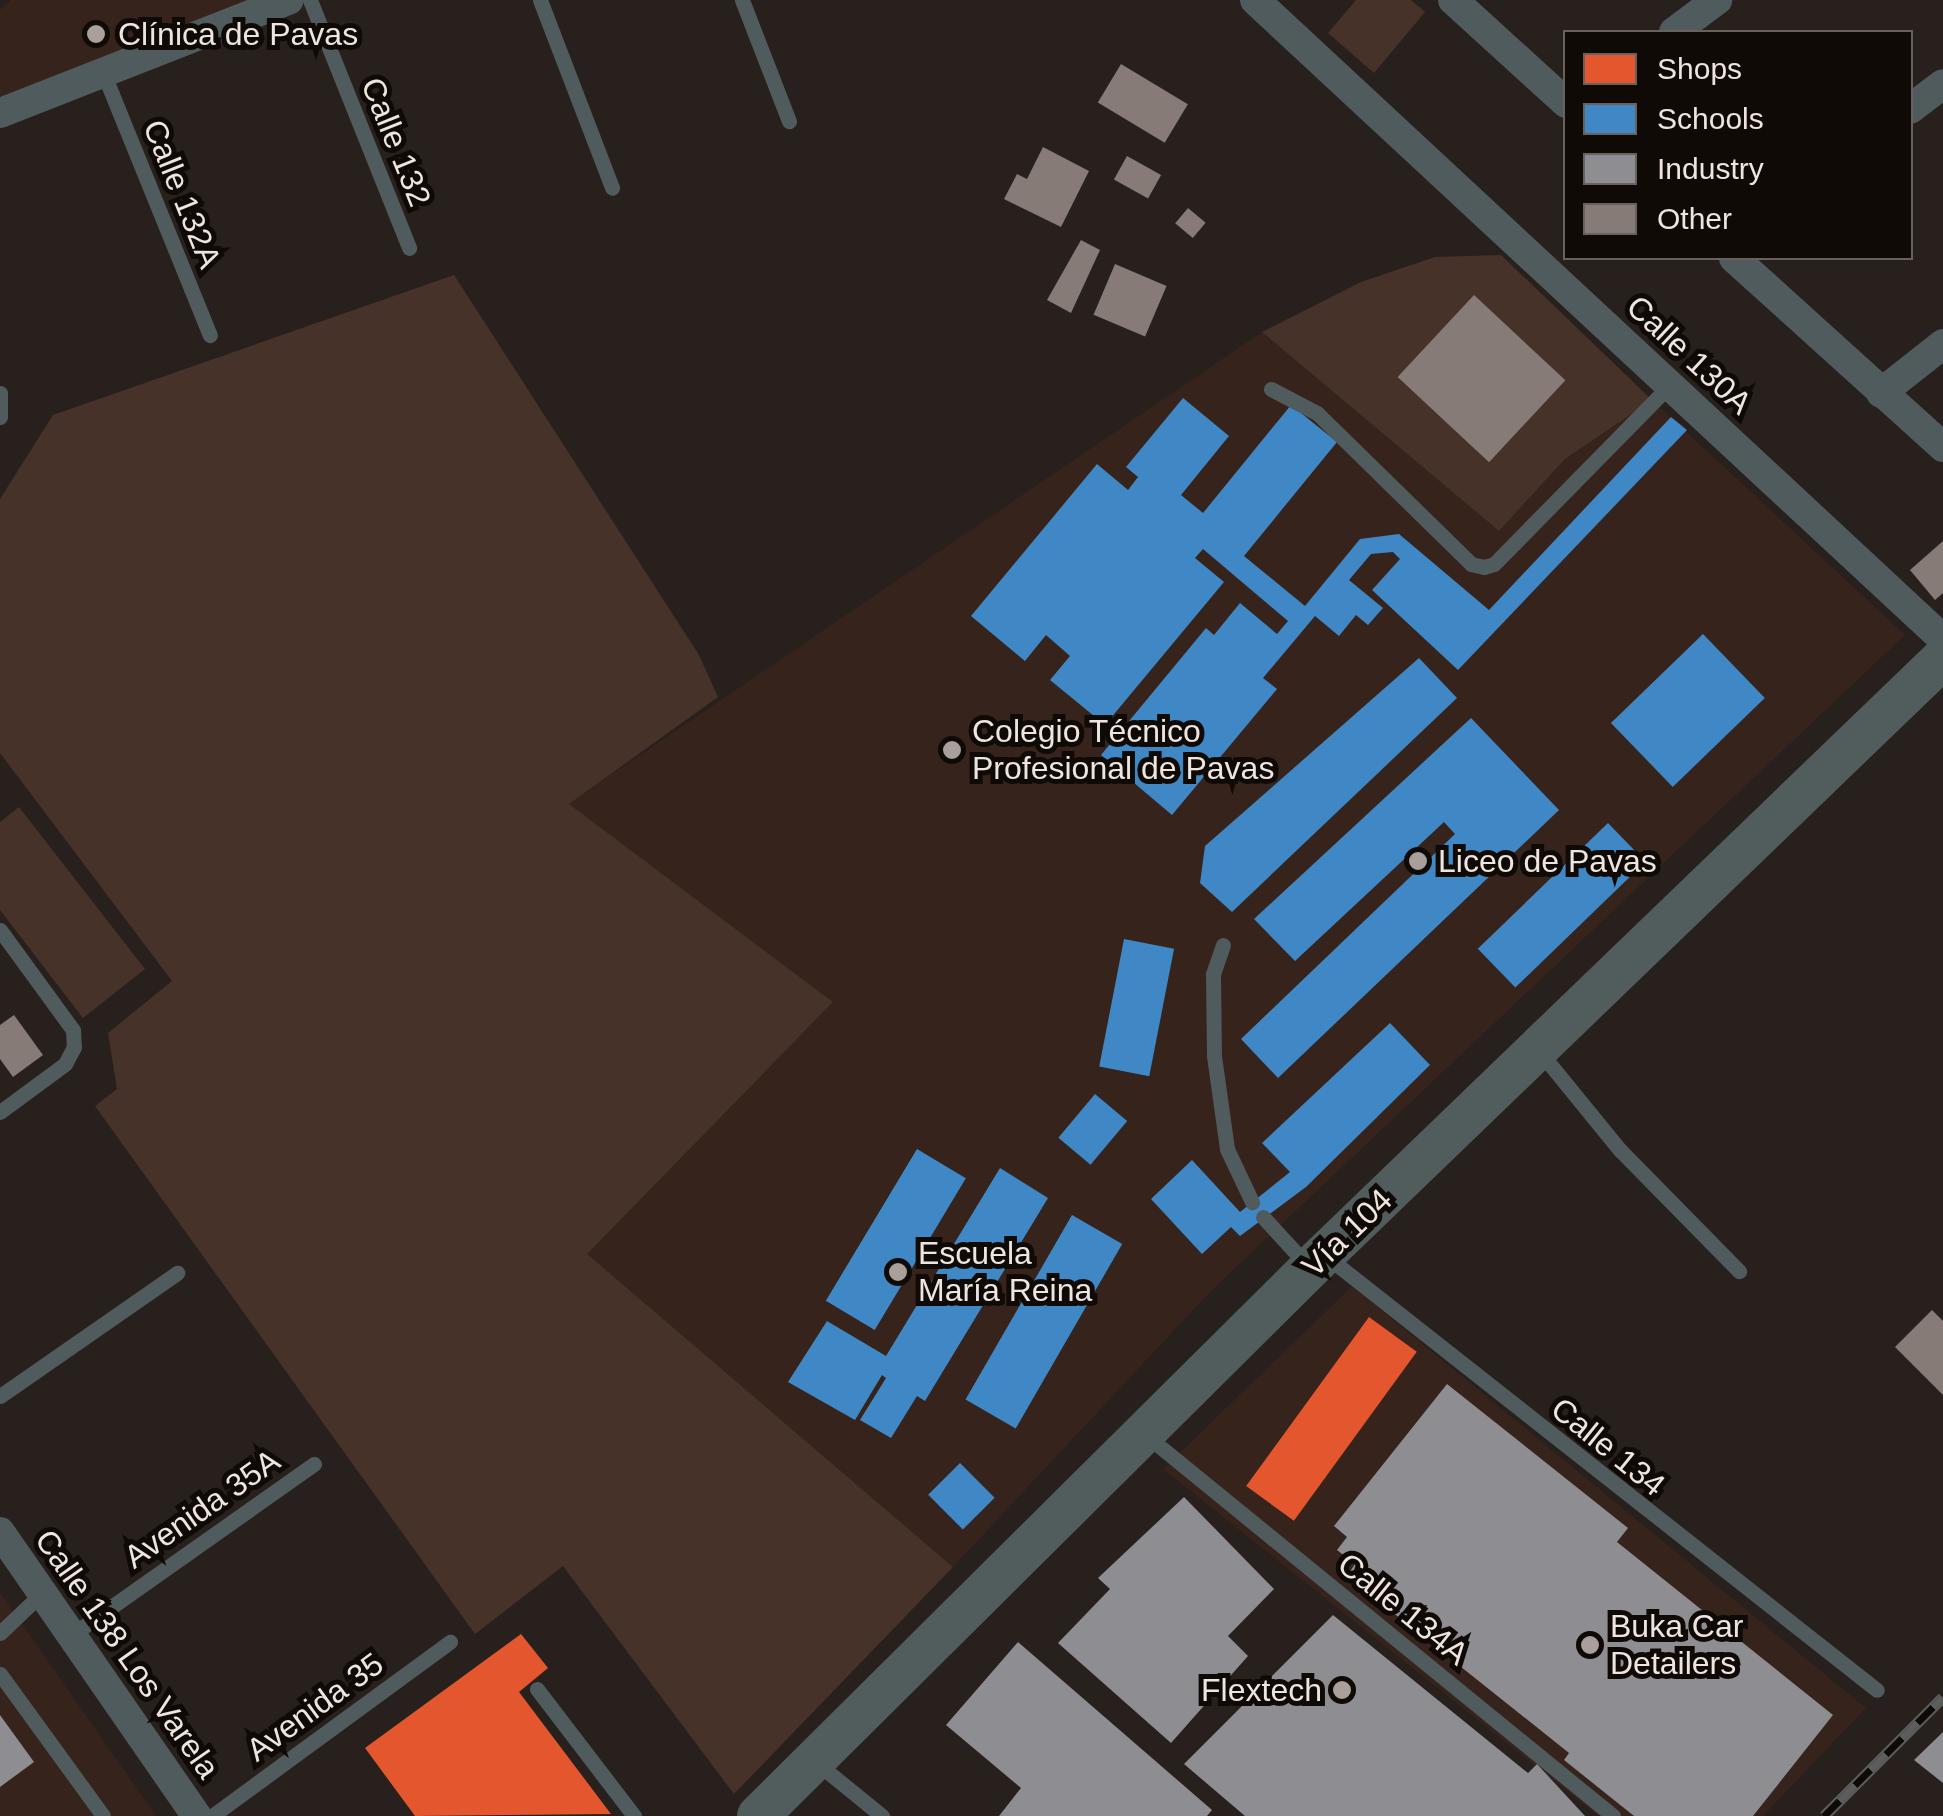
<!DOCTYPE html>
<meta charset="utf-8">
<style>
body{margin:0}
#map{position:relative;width:1943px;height:1816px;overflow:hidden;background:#28201c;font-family:Arial,sans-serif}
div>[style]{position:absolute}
.built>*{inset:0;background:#36231b}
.green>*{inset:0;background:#463229}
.shops>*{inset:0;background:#e4572e;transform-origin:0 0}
.schools>*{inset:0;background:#3f88c5;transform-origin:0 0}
.industry>*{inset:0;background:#8d8d92}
.building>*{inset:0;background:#867b76;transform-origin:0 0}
.lane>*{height:15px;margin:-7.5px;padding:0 7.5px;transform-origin:7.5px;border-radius:7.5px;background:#4f5b5d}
.street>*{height:30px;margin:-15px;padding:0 15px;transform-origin:15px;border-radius:15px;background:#4f5b5d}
.secondary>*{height:42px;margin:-21px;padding:0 21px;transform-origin:21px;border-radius:21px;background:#515c5d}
.rail>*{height:11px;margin-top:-5.5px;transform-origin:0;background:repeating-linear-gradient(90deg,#100a07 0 22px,#5b5e5d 0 44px);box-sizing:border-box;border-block:2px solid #5b5e5d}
.dots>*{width:28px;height:28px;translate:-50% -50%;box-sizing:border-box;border:5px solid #100a07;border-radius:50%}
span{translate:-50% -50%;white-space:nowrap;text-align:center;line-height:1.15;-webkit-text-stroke:10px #100a07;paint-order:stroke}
.poi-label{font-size:32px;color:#eee4e0}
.left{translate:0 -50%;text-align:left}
.right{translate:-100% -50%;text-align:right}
.street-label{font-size:32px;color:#eee4e0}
.legend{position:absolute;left:1563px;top:30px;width:350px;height:230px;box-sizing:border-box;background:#100a07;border:2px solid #69615e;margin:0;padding:12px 18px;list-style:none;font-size:30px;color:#eee4e0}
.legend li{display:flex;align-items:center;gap:20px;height:50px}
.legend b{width:50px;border:2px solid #69615e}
</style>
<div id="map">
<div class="built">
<i style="clip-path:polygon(11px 0,287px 0,0 102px,0 10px)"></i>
<i style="clip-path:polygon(1262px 332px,1499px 531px,1565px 459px,1652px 400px,1905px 635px,1211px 1291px,953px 1567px,586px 1254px,833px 1002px,568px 804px)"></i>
<i style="clip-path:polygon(1352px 1286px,1866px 1708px,1763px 1816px,1598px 1816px,1163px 1469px)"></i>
<i style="clip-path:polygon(0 1592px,156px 1816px,0 1816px)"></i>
</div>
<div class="green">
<i style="clip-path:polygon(1356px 0,1411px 0,1425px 12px,1374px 73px,1328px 33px)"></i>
<i style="clip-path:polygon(1501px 255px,1652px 400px,1565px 459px,1499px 531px,1262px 332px,1361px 282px,1435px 257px)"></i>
<i style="clip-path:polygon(454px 275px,699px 655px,718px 697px,569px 804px,833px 1002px,587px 1254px,953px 1567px,734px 1794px,563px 1566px,475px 1634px,95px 1106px,117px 1089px,108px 1033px,172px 981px,0 753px,0 499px,53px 415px)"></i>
<i style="clip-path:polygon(19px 807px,145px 969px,83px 1018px,0 910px,0 822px)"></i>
</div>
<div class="shops">
<i style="left:1369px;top:1317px;width:59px;height:209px;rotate:36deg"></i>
<i style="clip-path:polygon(521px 1634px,548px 1668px,519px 1692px,611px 1814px,415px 1816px,365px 1748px)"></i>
</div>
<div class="schools">
<i style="clip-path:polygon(1183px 398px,1229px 436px,1181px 495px,1203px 513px,1291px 405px,1337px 442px,1244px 556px,1305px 606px,1360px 539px,1399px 534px,1489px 610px,1671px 417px,1687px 430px,1458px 670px,1372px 590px,1400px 559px,1393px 552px,1371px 554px,1349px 580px,1383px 608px,1368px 625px,1356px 615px,1339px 636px,1315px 616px,1263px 678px,1277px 689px,1172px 815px,1101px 755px,1206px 628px,1214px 635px,1240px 603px,1277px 634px,1288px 621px,1203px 549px,1195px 558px,1224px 582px,1105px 725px,1050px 680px,1070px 656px,1046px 635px,1025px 661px,971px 616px,1097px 464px,1128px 490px,1138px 477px,1126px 467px)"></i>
<i style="left:1703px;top:634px;width:89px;height:128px;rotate:46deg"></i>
<i style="clip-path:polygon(1419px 658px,1457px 698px,1232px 912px,1200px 883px,1205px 846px)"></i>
<i style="clip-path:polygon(1471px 718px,1559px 810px,1278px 1078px,1241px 1039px,1455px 834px,1444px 822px,1295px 961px,1254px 919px)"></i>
<i style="left:1608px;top:823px;width:54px;height:181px;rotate:46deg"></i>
<i style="left:1124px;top:939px;width:51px;height:130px;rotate:11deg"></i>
<i style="clip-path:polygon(1390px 1023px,1430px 1065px,1306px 1187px,1240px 1236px,1231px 1227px,1202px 1254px,1151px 1199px,1192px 1160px,1240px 1212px,1290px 1172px,1262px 1143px)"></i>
<i style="left:1095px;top:1094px;width:42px;height:57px;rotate:40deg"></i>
<i style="left:917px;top:1149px;width:57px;height:177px;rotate:31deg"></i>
<i style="clip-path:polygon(1000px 1168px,1048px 1198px,925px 1401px,917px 1396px,891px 1438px,860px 1420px,886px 1378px,882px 1375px,855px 1420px,788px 1382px,827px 1321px,886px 1356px)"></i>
<i style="left:1072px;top:1215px;width:58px;height:213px;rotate:30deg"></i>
<i style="left:960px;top:1463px;width:49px;height:45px;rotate:45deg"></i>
</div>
<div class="industry">
<i style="clip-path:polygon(1447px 1384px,1628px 1528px,1617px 1542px,1833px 1715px,1753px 1816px,1634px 1816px,1564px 1760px,1569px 1753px,1347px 1576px,1355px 1564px,1337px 1550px,1347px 1537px,1334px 1526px)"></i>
<i style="clip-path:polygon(1184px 1497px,1274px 1589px,1228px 1636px,1248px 1656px,1171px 1743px,1058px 1643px,1110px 1589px,1098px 1578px)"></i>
<i style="clip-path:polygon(1333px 1615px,1528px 1773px,1537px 1764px,1585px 1816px,1245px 1816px,1184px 1764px)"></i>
<i style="clip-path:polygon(1018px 1642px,1212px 1810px,1207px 1816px,999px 1816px,1021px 1788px,946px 1725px)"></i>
<i style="clip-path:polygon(0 1715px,34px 1762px,0 1787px)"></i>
<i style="clip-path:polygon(1943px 1732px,1943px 1783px,1914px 1760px)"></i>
</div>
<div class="building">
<i style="left:1121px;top:64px;width:78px;height:45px;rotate:31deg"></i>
<i style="clip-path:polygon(1043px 147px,1089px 171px,1061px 227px,1004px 199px,1017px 174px,1027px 179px)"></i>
<i style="left:1127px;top:156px;width:39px;height:27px;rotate:29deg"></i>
<i style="left:1188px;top:208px;width:23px;height:20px;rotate:40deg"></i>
<i style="clip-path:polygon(1081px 240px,1100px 250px,1071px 313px,1047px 300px)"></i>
<i style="left:1115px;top:264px;width:56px;height:55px;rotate:23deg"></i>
<i style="left:1474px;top:295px;width:125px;height:112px;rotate:43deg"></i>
<i style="clip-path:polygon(1943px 541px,1943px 593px,1935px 600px,1910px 570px)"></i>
<i style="clip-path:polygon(14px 1015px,43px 1055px,13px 1077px,0 1059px,0 1025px)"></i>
<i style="clip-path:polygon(1932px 1310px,1943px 1321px,1943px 1395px,1895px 1347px)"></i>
</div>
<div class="lane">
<i style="left:310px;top:0;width:267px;rotate:68.2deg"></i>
<i style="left:540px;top:0;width:201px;rotate:69deg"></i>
<i style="left:742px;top:0;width:130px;rotate:68.8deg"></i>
<i style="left:103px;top:72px;width:284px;rotate:67.9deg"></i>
<i style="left:1271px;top:389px;width:52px;rotate:27.6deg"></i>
<i style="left:1317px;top:413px;width:216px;rotate:44.4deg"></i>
<i style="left:1471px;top:564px;width:13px;rotate:13deg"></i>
<i style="left:1484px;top:567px;width:10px;rotate:-17deg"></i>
<i style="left:1494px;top:564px;width:251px;rotate:-45.5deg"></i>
<i style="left:0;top:393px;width:24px;rotate:90deg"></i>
<i style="left:0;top:930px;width:124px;rotate:53.9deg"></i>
<i style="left:73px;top:1030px;width:17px;rotate:87deg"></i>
<i style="left:74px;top:1047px;width:19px;rotate:118deg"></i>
<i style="left:65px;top:1064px;width:81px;rotate:143.6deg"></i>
<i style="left:1223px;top:945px;width:31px;rotate:109deg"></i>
<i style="left:1213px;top:974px;width:82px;rotate:89.3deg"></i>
<i style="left:1214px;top:1056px;width:94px;rotate:82deg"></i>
<i style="left:1227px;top:1149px;width:59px;rotate:64.7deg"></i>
<i style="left:1540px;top:1052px;width:127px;rotate:50.8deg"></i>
<i style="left:1620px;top:1150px;width:170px;rotate:45.5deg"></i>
<i style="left:1263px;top:1217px;width:65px;rotate:47.5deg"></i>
<i style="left:1326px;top:1256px;width:701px;rotate:38.23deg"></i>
<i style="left:0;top:1396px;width:216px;rotate:-34.8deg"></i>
<i style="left:1158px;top:1445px;width:587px;rotate:39.19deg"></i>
<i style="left:0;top:1633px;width:59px;rotate:-43.6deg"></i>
<i style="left:73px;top:1634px;width:295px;rotate:-35.2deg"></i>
<i style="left:0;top:1674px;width:175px;rotate:54deg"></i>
<i style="left:537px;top:1689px;width:160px;rotate:52.6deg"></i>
<i style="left:817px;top:1763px;width:84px;rotate:39.2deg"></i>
<i style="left:212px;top:1816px;width:295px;rotate:-36.2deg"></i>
</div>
<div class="street">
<i style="left:1255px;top:0;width:939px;rotate:42.89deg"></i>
<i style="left:1453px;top:0;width:153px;rotate:42.3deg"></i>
<i style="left:1674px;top:32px;width:54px;rotate:-36.7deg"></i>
<i style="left:1910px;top:109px;width:41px;rotate:-37.1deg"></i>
<i style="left:0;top:113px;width:310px;rotate:-21.4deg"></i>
<i style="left:1734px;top:258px;width:282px;rotate:42.1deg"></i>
<i style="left:1881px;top:393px;width:79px;rotate:-38.3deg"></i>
<i style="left:0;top:1532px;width:346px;rotate:55.3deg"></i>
</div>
<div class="secondary">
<i style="left:758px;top:1816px;width:778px;rotate:-44.79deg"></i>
<i style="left:1310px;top:1268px;width:879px;rotate:-43.94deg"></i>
</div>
<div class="rail">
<i style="left:1824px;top:1816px;width:168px;rotate:-45deg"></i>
</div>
<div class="dots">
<i style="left:96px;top:34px;background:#a99f9b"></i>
<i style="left:952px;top:750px;background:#a99f9b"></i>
<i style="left:1418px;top:861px;background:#a99f9b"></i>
<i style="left:898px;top:1272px;background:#a99f9b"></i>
<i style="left:1590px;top:1645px;background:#a99f9b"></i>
<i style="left:1342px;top:1690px;background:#a99f9b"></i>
</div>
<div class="poi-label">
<span class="left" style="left:118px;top:34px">Clínica de Pavas</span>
<span class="left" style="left:972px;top:750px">Colegio Técnico<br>Profesional de Pavas</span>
<span class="left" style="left:1438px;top:861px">Liceo de Pavas</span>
<span class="left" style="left:918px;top:1272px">Escuela<br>María Reina</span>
<span class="left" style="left:1610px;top:1645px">Buka Car<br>Detailers</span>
<span class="right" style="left:1322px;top:1690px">Flextech</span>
</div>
<div class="street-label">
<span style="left:396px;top:142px;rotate:68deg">Calle 132</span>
<span style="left:182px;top:194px;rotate:68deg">Calle 132A</span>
<span style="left:1689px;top:355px;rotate:43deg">Calle 130A</span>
<span style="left:1347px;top:1233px;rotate:-44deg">Vía 104</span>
<span style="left:1608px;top:1447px;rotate:39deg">Calle 134</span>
<span style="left:202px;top:1509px;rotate:-35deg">Avenida 35A</span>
<span style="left:1403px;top:1609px;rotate:39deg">Calle 134A</span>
<span style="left:127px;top:1654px;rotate:55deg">Calle 138 Los Varela</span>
<span style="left:315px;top:1707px;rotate:-36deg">Avenida 35</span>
</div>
<ul class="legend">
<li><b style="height:28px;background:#e4572e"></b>Shops</li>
<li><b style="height:28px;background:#3f88c5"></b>Schools</li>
<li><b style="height:28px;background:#8d8d92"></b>Industry</li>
<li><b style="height:28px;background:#867b76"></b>Other</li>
</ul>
</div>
